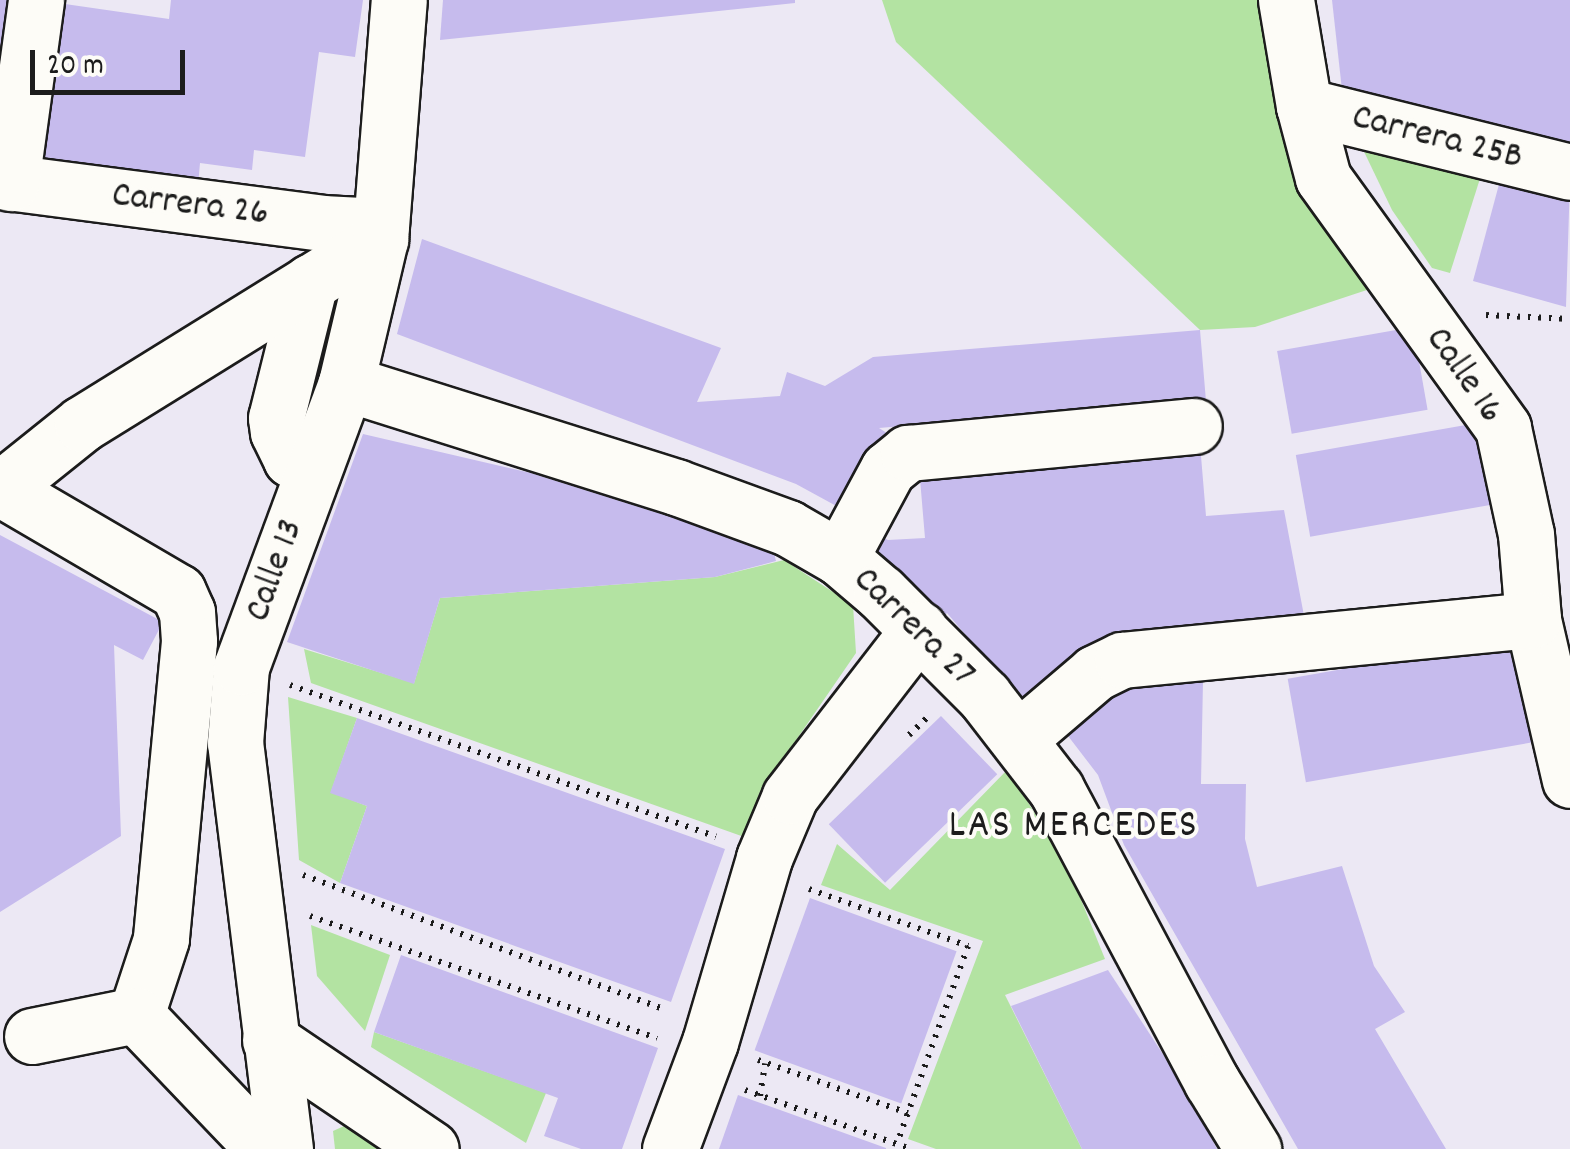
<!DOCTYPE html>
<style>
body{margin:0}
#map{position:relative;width:1570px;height:1149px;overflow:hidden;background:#ece8f4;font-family:Dekko,sans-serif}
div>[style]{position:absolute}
.green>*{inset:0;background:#b3e3a2}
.building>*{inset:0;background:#c6bbed;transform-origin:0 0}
.path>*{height:6px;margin-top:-3px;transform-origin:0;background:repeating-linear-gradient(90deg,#1c1c1c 0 2.5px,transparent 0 10.5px)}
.roads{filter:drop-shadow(2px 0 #1c1c1c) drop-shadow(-2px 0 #1c1c1c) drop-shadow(0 2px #1c1c1c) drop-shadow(0 -2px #1c1c1c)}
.minor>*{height:55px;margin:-27.5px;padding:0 27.5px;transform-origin:27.5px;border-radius:27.5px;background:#fdfcf7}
span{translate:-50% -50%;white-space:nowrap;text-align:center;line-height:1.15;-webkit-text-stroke:8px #fdfcf7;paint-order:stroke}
.street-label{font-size:38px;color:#1c1c1c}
.neighbourhood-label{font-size:40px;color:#1c1c1c;letter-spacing:2.5px}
.scale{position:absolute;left:30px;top:50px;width:155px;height:45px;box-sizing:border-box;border:5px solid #1c1c1c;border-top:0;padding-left:12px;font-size:30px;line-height:35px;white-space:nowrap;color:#1c1c1c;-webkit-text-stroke:8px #fdfcf7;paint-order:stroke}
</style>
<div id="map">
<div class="green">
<i style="clip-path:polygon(882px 0,1272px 0,1379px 286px,1255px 327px,1200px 330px,896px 42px)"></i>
<i style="clip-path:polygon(1356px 135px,1484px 166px,1450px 273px,1432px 268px,1392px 210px)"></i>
<i style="clip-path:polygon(784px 560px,853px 605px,856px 653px,759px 794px,747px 838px,311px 683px,304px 649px,414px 683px,440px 598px,715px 577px)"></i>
<i style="clip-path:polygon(288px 697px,357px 718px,331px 792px,367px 806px,340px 883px,299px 860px)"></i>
<i style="clip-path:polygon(1008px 769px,1069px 870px,1105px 959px,1005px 995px,1082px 1149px,936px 1149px,908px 1139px,983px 941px,821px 885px,837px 844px,890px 890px)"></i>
<i style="clip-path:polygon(311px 925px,390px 955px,365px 1031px,317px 976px)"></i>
<i style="clip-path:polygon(374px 1032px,546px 1093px,526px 1143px,371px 1047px)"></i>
<i style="clip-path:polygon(353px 1122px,390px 1149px,335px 1149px,333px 1131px)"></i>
</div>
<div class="building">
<i style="clip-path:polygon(0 0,16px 0,0 109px)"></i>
<i style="clip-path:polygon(171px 0,363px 0,355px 57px,319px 52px,305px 157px,254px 150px,252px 170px,200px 163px,198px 185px,44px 160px,65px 4px,169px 19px)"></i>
<i style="clip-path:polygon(443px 0,795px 0,795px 3px,440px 40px)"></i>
<i style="clip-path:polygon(1332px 0,1570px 0,1570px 159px,1342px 90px)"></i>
<i style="clip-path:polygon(1505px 162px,1570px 180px,1566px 307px,1473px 281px)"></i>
<i style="clip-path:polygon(422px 239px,721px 348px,697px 402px,780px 396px,787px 372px,825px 386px,873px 357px,1200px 330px,1206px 401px,879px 428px,890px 435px,840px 508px,796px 484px,397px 334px)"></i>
<i style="left:1413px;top:327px;width:84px;height:138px;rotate:80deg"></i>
<i style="left:1477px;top:423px;width:83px;height:184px;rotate:80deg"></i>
<i style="clip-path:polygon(363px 434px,531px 473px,773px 549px,776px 561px,715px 577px,440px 598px,414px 684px,287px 642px)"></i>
<i style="clip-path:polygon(1200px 444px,1206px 516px,1284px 510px,1305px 621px,1029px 710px,947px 613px,937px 624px,861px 555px,876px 534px,888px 540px,925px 538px,919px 467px)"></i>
<i style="clip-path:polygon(0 535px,163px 622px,143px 660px,114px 645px,121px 836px,0 912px)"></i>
<i style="left:1525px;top:637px;width:105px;height:241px;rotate:80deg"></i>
<i style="clip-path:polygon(1203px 681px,1201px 784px,1246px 784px,1245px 839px,1257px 887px,1342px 866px,1374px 966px,1405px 1012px,1375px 1029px,1446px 1149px,1298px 1149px,1124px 845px,1098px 775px,1065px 732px,1127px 687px)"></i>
<i style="left:941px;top:716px;width:81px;height:156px;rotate:46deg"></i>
<i style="clip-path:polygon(357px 718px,725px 849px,671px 1002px,340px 883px,367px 806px,330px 793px)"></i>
<i style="left:810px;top:898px;width:156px;height:162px;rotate:20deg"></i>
<i style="clip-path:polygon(401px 955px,658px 1048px,622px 1149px,581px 1149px,544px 1136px,558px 1098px,374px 1032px)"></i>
<i style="clip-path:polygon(1108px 970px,1185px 1088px,1217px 1149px,1082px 1149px,1011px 1006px)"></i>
<i style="clip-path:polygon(738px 1095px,886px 1148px,886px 1149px,719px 1149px)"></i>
</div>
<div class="path">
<i style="left:1486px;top:315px;width:84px;rotate:2.7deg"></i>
<i style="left:290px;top:685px;width:452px;rotate:19.6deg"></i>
<i style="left:909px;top:735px;width:28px;rotate:-44deg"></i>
<i style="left:303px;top:875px;width:387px;rotate:20.4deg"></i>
<i style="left:809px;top:889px;width:169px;rotate:19.7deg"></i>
<i style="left:968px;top:946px;width:209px;rotate:109.8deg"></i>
<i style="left:310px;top:916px;width:368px;rotate:19.4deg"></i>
<i style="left:758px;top:1060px;width:159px;rotate:19.5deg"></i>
<i style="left:745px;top:1090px;width:176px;rotate:19.6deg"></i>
<i style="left:760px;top:1096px;width:33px;rotate:-81deg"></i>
</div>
<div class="roads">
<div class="minor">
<i style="left:1286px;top:0;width:108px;rotate:80.4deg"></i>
<i style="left:1304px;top:106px;width:74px;rotate:75.2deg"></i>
<i style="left:1323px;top:178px;width:308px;rotate:54.2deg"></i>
<i style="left:1503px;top:428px;width:108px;rotate:77.8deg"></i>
<i style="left:1526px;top:534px;width:86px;rotate:85.3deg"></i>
<i style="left:1533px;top:620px;width:164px;rotate:77deg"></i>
<i style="left:1304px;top:106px;width:274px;rotate:13.9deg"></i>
<i style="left:0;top:181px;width:325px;rotate:7.4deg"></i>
<i style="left:322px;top:223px;width:59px;rotate:2.9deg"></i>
<i style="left:11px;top:183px;width:185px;rotate:-82.2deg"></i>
<i style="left:310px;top:282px;width:140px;rotate:104deg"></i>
<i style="left:276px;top:418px;width:14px;rotate:82deg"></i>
<i style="left:278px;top:432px;width:30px;rotate:64deg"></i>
<i style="left:291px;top:459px;width:25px;rotate:27deg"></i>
<i style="left:346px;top:383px;width:346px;rotate:17.5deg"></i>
<i style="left:676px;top:487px;width:119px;rotate:20.1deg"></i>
<i style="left:788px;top:528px;width:60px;rotate:30deg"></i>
<i style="left:840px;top:558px;width:54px;rotate:40.5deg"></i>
<i style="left:881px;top:593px;width:146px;rotate:45deg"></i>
<i style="left:984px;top:696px;width:118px;rotate:52.3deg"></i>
<i style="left:1056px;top:789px;width:332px;rotate:62deg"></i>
<i style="left:1212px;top:1082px;width:79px;rotate:58.5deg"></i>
<i style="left:0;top:488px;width:206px;rotate:30.3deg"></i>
<i style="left:178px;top:592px;width:22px;rotate:66deg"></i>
<i style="left:187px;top:612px;width:29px;rotate:86deg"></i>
<i style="left:189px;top:641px;width:299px;rotate:95.4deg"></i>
<i style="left:161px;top:939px;width:80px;rotate:108.2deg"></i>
<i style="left:136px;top:1015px;width:106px;rotate:168.6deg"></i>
<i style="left:2px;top:488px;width:102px;rotate:-38.7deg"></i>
<i style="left:82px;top:424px;width:351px;rotate:-31.8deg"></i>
<i style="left:840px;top:558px;width:101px;rotate:-61.7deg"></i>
<i style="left:888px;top:469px;width:26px;rotate:-39deg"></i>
<i style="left:908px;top:453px;width:287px;rotate:-5.4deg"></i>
<i style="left:1019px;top:738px;width:100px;rotate:-40.5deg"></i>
<i style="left:1095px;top:673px;width:30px;rotate:-26deg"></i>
<i style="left:1122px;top:660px;width:413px;rotate:-5.6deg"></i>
<i style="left:136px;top:1015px;width:185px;rotate:46.3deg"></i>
<i style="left:270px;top:1040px;width:194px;rotate:34.1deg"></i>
<i style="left:285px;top:1149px;width:409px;rotate:-97deg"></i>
<i style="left:235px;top:743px;width:76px;rotate:-85.5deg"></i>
<i style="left:241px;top:667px;width:303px;rotate:-69.7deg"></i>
<i style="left:346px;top:383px;width:148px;rotate:-76.7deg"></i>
<i style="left:380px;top:239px;width:240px;rotate:-85.5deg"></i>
<i style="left:670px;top:1149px;width:114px;rotate:-69.5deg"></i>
<i style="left:710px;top:1042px;width:192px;rotate:-73.6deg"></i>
<i style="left:764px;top:858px;width:67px;rotate:-67.2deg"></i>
<i style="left:790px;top:796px;width:211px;rotate:-52.3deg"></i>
</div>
</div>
<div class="street-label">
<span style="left:1437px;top:139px;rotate:14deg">Carrera 25B</span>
<span style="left:190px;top:206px;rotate:7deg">Carrera 26</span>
<span style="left:1463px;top:376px;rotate:55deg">Calle 16</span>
<span style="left:276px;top:571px;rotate:-70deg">Calle 13</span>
<span style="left:913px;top:628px;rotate:44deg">Carrera 27</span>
</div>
<div class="neighbourhood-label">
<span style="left:1074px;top:828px">LAS MERCEDES</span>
</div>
<div class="scale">20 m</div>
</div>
